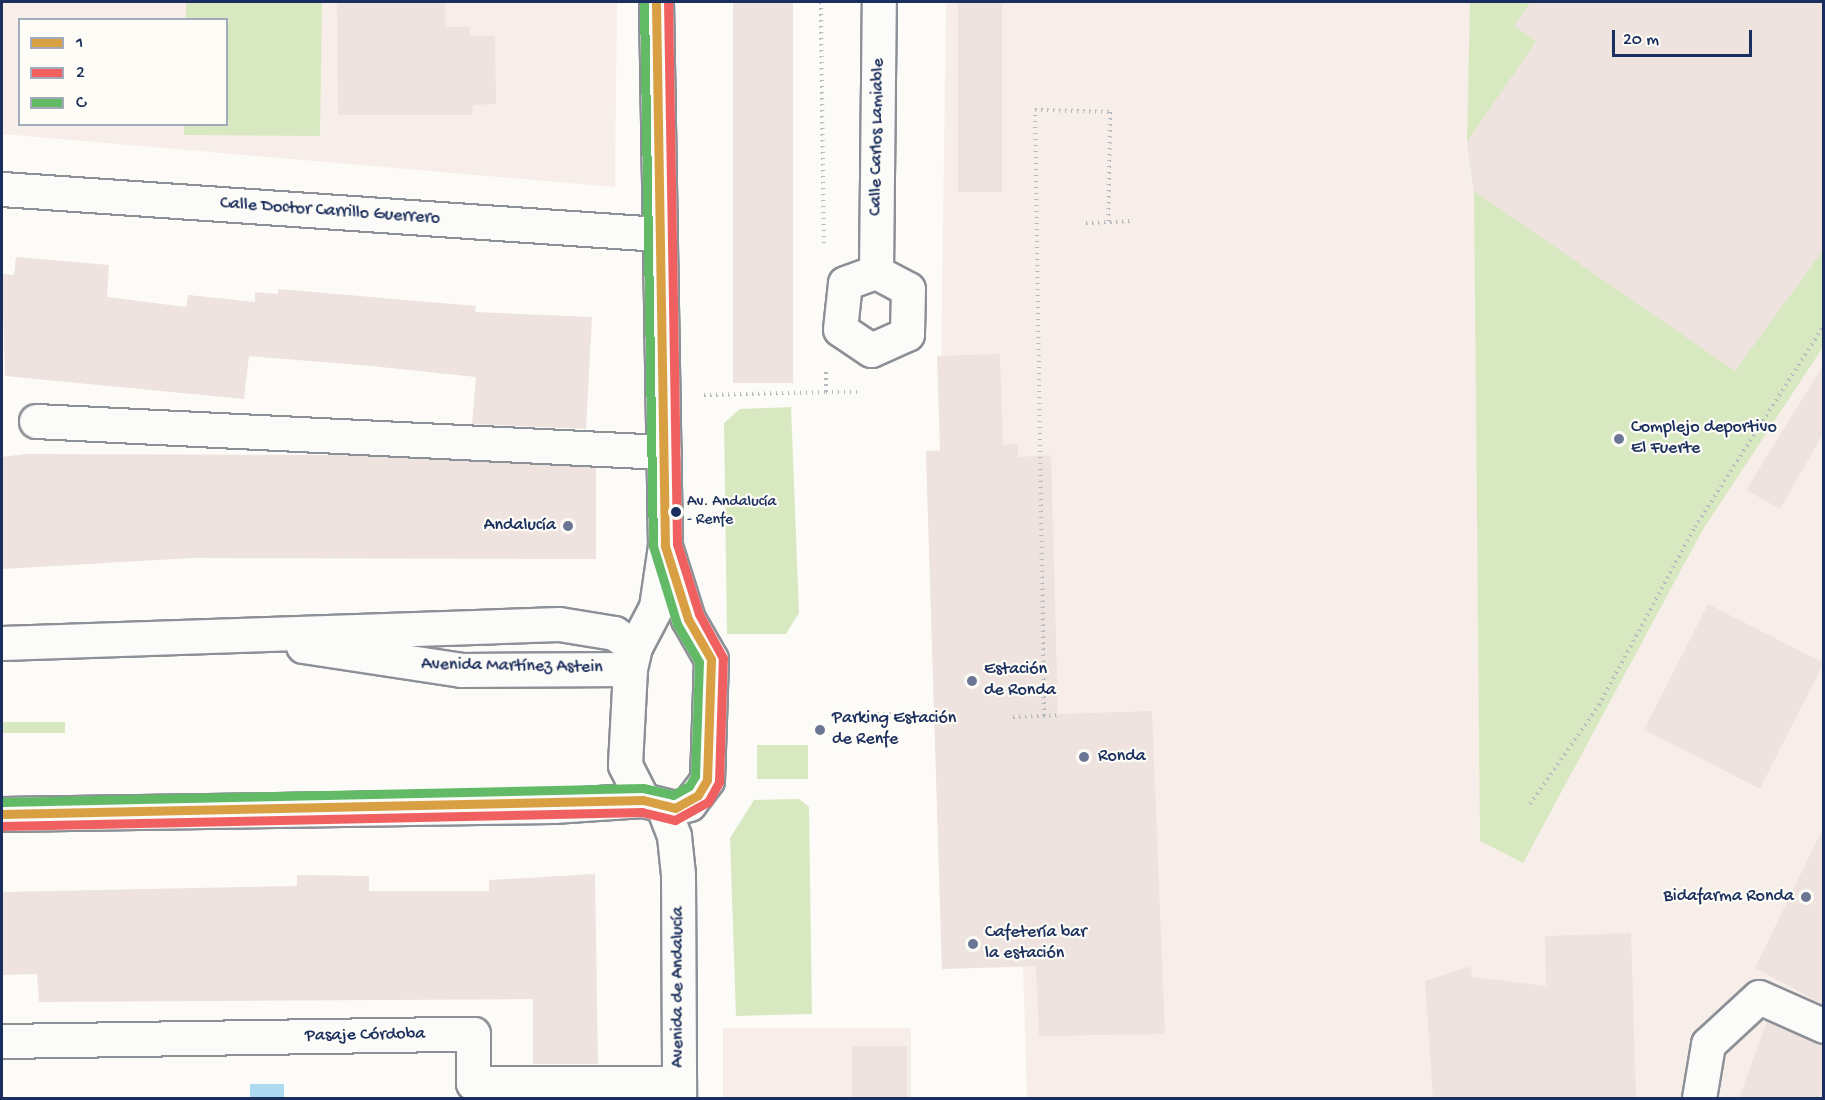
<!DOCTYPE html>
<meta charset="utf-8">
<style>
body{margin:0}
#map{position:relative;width:1825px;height:1100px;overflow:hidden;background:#fcfbf8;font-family:"Gochi Hand",sans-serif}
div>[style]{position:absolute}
.built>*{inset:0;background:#f8eee9;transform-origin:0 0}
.green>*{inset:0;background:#d8e9c1;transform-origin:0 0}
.water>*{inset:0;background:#aed9f0;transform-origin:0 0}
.building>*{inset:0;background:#eee3de;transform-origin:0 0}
.path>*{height:4px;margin-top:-2px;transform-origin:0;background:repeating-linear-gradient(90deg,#b6b9bd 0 1.5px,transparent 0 6px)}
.roads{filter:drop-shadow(2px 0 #8c9097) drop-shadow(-2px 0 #8c9097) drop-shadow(0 2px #8c9097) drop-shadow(0 -2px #8c9097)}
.minor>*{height:33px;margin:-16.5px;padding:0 16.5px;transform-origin:16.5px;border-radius:16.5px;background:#fbfbf9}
.major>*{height:33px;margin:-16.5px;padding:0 16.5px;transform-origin:16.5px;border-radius:16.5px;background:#fbfbf9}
.bus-1>*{height:9px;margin:-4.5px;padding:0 4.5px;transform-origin:4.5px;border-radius:4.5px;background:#d8a043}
.bus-2>*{height:9px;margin:-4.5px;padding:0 4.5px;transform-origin:4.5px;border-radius:4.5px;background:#f06060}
.bus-3>*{height:9px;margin:-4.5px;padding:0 4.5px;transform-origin:4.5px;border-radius:4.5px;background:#62ba67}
.dots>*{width:16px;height:16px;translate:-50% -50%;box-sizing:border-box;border:3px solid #fdfcf7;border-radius:50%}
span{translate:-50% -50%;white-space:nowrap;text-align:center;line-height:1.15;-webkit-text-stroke:4.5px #fdfcf7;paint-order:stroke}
.bus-label{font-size:16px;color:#1b2f5e}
.left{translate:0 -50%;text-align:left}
.street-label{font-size:18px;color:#1b2f5e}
.poi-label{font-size:18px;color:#1b2f5e}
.right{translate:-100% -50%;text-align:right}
.frame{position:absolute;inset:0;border:3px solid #1b2f5e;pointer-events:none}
.legend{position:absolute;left:18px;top:18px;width:210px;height:108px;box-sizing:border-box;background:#fdfcf7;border:2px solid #a3aaba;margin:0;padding:8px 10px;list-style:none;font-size:18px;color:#1b2f5e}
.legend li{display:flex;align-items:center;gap:12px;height:30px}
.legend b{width:30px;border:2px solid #a3aaba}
.scale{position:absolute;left:1612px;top:30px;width:140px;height:27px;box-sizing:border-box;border:3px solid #1b2f5e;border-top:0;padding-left:8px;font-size:18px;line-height:21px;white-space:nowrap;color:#1b2f5e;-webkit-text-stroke:4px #fdfcf7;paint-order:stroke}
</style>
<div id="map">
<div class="built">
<i style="clip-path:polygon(evenodd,2px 2px,617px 2px,615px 187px,2px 134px,2px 2px,20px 20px,226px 20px,226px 124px,20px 124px,20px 20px)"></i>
<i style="clip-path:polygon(946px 2px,1823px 2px,1823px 1098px,1027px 1098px,1023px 967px,942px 969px,926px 451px,940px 450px)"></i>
<i style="left:911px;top:1028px;width:70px;height:188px;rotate:90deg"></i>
</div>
<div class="green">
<i style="clip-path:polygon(186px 2px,322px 2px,320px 136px,184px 135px,184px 125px,226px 124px,226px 20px,186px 19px)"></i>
<i style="clip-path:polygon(1470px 2px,1823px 2px,1823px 347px,1702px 531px,1523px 863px,1480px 841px,1474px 192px,1467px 142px)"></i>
<i style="clip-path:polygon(791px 407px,799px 613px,786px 634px,727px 634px,724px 423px,740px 409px)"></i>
<i style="left:2px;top:722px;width:63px;height:11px"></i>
<i style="left:808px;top:745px;width:34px;height:51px;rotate:90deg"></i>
<i style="clip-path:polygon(799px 799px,809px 807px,812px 1014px,736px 1016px,730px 838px,754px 800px)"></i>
</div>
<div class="water">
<i style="left:250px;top:1084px;width:34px;height:14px"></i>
</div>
<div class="building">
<i style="clip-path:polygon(337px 2px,445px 2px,445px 27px,470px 27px,470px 36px,495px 36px,496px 104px,473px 105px,472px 115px,338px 115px)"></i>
<i style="left:733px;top:2px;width:60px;height:381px"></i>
<i style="left:958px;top:2px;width:44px;height:190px"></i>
<i style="clip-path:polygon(1531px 2px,1824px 2px,1824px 249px,1735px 371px,1474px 191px,1467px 142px,1536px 41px,1514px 26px)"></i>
<i style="clip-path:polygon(16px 257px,109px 265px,107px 297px,186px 307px,188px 295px,255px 302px,255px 292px,278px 294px,278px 289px,476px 306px,475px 312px,592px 317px,586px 429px,472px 424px,476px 377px,371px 366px,249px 356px,244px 399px,5px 376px,2px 274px,14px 275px)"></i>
<i style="clip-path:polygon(1000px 354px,1003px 445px,1018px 444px,1018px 457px,1051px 455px,1058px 714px,1152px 711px,1165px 1034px,1039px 1036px,1036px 966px,942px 969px,926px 451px,940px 451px,937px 356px)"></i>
<i style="clip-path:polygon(1824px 364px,1824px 432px,1780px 509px,1746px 490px)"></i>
<i style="clip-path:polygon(26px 454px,343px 455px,596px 467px,596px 559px,192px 558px,2px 569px,2px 457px)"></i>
<i style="left:1708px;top:604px;width:130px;height:141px;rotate:27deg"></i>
<i style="clip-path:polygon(1824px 826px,1824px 1005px,1755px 968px)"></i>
<i style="clip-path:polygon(595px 874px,598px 1064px,533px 1064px,533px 999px,39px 1002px,37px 974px,2px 975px,2px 892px,297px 886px,297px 875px,369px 876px,369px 891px,489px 891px,489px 880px)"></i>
<i style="clip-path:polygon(1631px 933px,1636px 1098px,1433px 1098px,1425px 981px,1471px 966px,1472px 977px,1546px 986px,1545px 936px)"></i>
<i style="clip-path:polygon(1767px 1021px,1824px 1044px,1824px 1098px,1739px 1098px)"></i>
<i style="left:852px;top:1046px;width:55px;height:52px"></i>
</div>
<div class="path">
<i style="left:821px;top:2px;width:245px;rotate:89.3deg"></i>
<i style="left:1086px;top:223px;width:44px;rotate:-2.6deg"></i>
<i style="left:826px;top:392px;width:33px"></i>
<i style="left:704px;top:395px;width:122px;rotate:-1.4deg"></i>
<i style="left:826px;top:392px;width:24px;rotate:-90deg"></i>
<i style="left:865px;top:714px;width:68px;rotate:0.8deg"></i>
<i style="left:1044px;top:716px;width:606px;rotate:-90.85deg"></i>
<i style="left:1035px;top:110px;width:75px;rotate:1.5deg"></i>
<i style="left:1110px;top:112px;width:110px;rotate:91deg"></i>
<i style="left:1013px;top:717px;width:45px;rotate:-2.5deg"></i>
<i style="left:1530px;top:804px;width:121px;rotate:-55.1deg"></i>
<i style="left:1599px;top:705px;width:202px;rotate:-61.7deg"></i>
<i style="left:1695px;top:527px;width:240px;rotate:-57.4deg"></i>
</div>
<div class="roads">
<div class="minor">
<i style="left:2px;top:189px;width:658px;rotate:3.92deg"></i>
<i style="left:876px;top:272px;width:270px;rotate:-89.4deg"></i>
<i style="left:876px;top:272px;width:36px;rotate:28deg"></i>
<i style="left:908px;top:289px;width:45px;rotate:91.3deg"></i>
<i style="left:907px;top:334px;width:39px;rotate:156deg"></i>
<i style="left:871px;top:350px;width:37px;rotate:-146deg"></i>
<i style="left:840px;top:329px;width:46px;rotate:-83.8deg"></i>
<i style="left:845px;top:283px;width:33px;rotate:-20deg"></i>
<i style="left:36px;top:421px;width:629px;rotate:2.83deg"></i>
<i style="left:663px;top:807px;width:31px;rotate:69deg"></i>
<i style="left:674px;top:836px;width:39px;rotate:84deg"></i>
<i style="left:678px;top:875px;width:223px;rotate:89.7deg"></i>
<i style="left:2px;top:1041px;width:471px;rotate:-0.9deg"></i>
<i style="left:473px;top:1034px;width:49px;rotate:90deg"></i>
<i style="left:473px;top:1083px;width:206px"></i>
<i style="left:1699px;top:1098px;width:55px;rotate:-80.5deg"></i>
<i style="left:1708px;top:1044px;width:69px;rotate:-42.7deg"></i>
<i style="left:1759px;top:997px;width:71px;rotate:24deg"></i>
</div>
<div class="major">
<i style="left:656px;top:2px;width:544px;rotate:89.05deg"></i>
<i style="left:665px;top:546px;width:62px;rotate:98.4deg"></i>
<i style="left:656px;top:607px;width:45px;rotate:117.7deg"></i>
<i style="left:635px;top:647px;width:23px;rotate:103deg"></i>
<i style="left:630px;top:669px;width:96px;rotate:93deg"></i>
<i style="left:625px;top:765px;width:39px;rotate:63deg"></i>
<i style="left:643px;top:800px;width:33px;rotate:14deg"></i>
<i style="left:675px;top:808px;width:15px;rotate:-16deg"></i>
<i style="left:689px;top:804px;width:30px;rotate:-53deg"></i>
<i style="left:707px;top:780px;width:121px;rotate:-88.1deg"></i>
<i style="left:711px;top:659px;width:46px;rotate:-119.9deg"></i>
<i style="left:688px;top:619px;width:77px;rotate:-107.5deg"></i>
<i style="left:2px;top:643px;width:557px;rotate:-1.95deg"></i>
<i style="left:559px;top:624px;width:56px;rotate:9.3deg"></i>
<i style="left:614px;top:633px;width:25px;rotate:34deg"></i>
<i style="left:303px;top:646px;width:160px;rotate:8.6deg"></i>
<i style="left:461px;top:670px;width:169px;rotate:-0.3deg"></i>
<i style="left:2px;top:814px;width:551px;rotate:-0.83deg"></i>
<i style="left:553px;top:806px;width:90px;rotate:-3.8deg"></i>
</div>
</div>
<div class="bus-1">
<i style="left:2px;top:814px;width:641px;rotate:-1.25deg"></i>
<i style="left:643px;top:800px;width:33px;rotate:14deg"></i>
<i style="left:675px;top:808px;width:26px;rotate:-29deg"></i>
<i style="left:698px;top:795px;width:17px;rotate:-59deg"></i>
<i style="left:707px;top:780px;width:121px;rotate:-88.1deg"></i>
<i style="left:711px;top:659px;width:46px;rotate:-119.9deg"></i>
<i style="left:688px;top:619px;width:77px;rotate:-107.5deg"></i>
<i style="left:665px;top:546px;width:544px;rotate:-90.95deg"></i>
</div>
<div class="bus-2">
<i style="left:2px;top:826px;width:640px;rotate:-1.25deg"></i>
<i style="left:642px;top:812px;width:34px;rotate:14deg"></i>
<i style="left:675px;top:820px;width:38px;rotate:-29deg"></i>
<i style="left:708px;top:802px;width:23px;rotate:-61deg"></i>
<i style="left:719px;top:782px;width:124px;rotate:-88.2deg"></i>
<i style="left:723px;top:658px;width:50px;rotate:-118.6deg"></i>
<i style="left:699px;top:614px;width:73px;rotate:-107.4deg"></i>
<i style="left:677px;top:544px;width:542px;rotate:-90.95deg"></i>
</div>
<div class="bus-3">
<i style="left:2px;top:802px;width:641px;rotate:-1.25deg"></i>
<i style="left:643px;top:788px;width:31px;rotate:13deg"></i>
<i style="left:673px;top:795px;width:18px;rotate:-29deg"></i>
<i style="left:689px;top:786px;width:12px;rotate:-59deg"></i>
<i style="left:695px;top:776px;width:114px;rotate:-88deg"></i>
<i style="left:699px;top:662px;width:44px;rotate:-120.1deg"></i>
<i style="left:677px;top:624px;width:82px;rotate:-107.1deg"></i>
<i style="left:653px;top:546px;width:544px;rotate:-90.95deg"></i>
</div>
<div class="dots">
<i style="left:1619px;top:439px;background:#6a7694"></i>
<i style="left:676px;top:512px;background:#1b2f5e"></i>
<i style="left:568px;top:526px;background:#6a7694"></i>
<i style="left:972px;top:681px;background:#6a7694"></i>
<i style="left:820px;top:730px;background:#6a7694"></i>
<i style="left:1084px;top:757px;background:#6a7694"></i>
<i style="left:1806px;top:897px;background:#6a7694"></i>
<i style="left:973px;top:944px;background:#6a7694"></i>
</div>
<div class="bus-label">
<span class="left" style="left:687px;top:512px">Av. Andalucía<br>- Renfe</span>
</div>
<div class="street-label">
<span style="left:878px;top:137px;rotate:-89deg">Calle Carlos Lamiable</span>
<span style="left:330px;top:212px;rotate:4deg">Calle Doctor Carrillo Guerrero</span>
<span style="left:512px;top:667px;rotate:1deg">Avenida Martínez Astein</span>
<span style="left:679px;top:987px;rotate:-90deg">Avenida de Andalucía</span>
<span style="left:365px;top:1036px;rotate:-1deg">Pasaje Córdoba</span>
</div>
<div class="poi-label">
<span class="left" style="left:1631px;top:439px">Complejo deportivo<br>El Fuerte</span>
<span class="right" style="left:556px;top:526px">Andalucía</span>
<span class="left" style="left:984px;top:681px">Estación<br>de Ronda</span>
<span class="left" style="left:832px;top:730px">Parking Estación<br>de Renfe</span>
<span class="left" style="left:1098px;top:757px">Ronda</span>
<span class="right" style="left:1794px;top:897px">Bidafarma Ronda</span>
<span class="left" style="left:985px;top:944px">Cafetería bar<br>la estación</span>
</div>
<div class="frame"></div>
<ul class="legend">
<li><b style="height:8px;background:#d8a043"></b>1</li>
<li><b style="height:8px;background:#f06060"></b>2</li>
<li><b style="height:8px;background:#62ba67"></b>C</li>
</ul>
<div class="scale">20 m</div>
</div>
